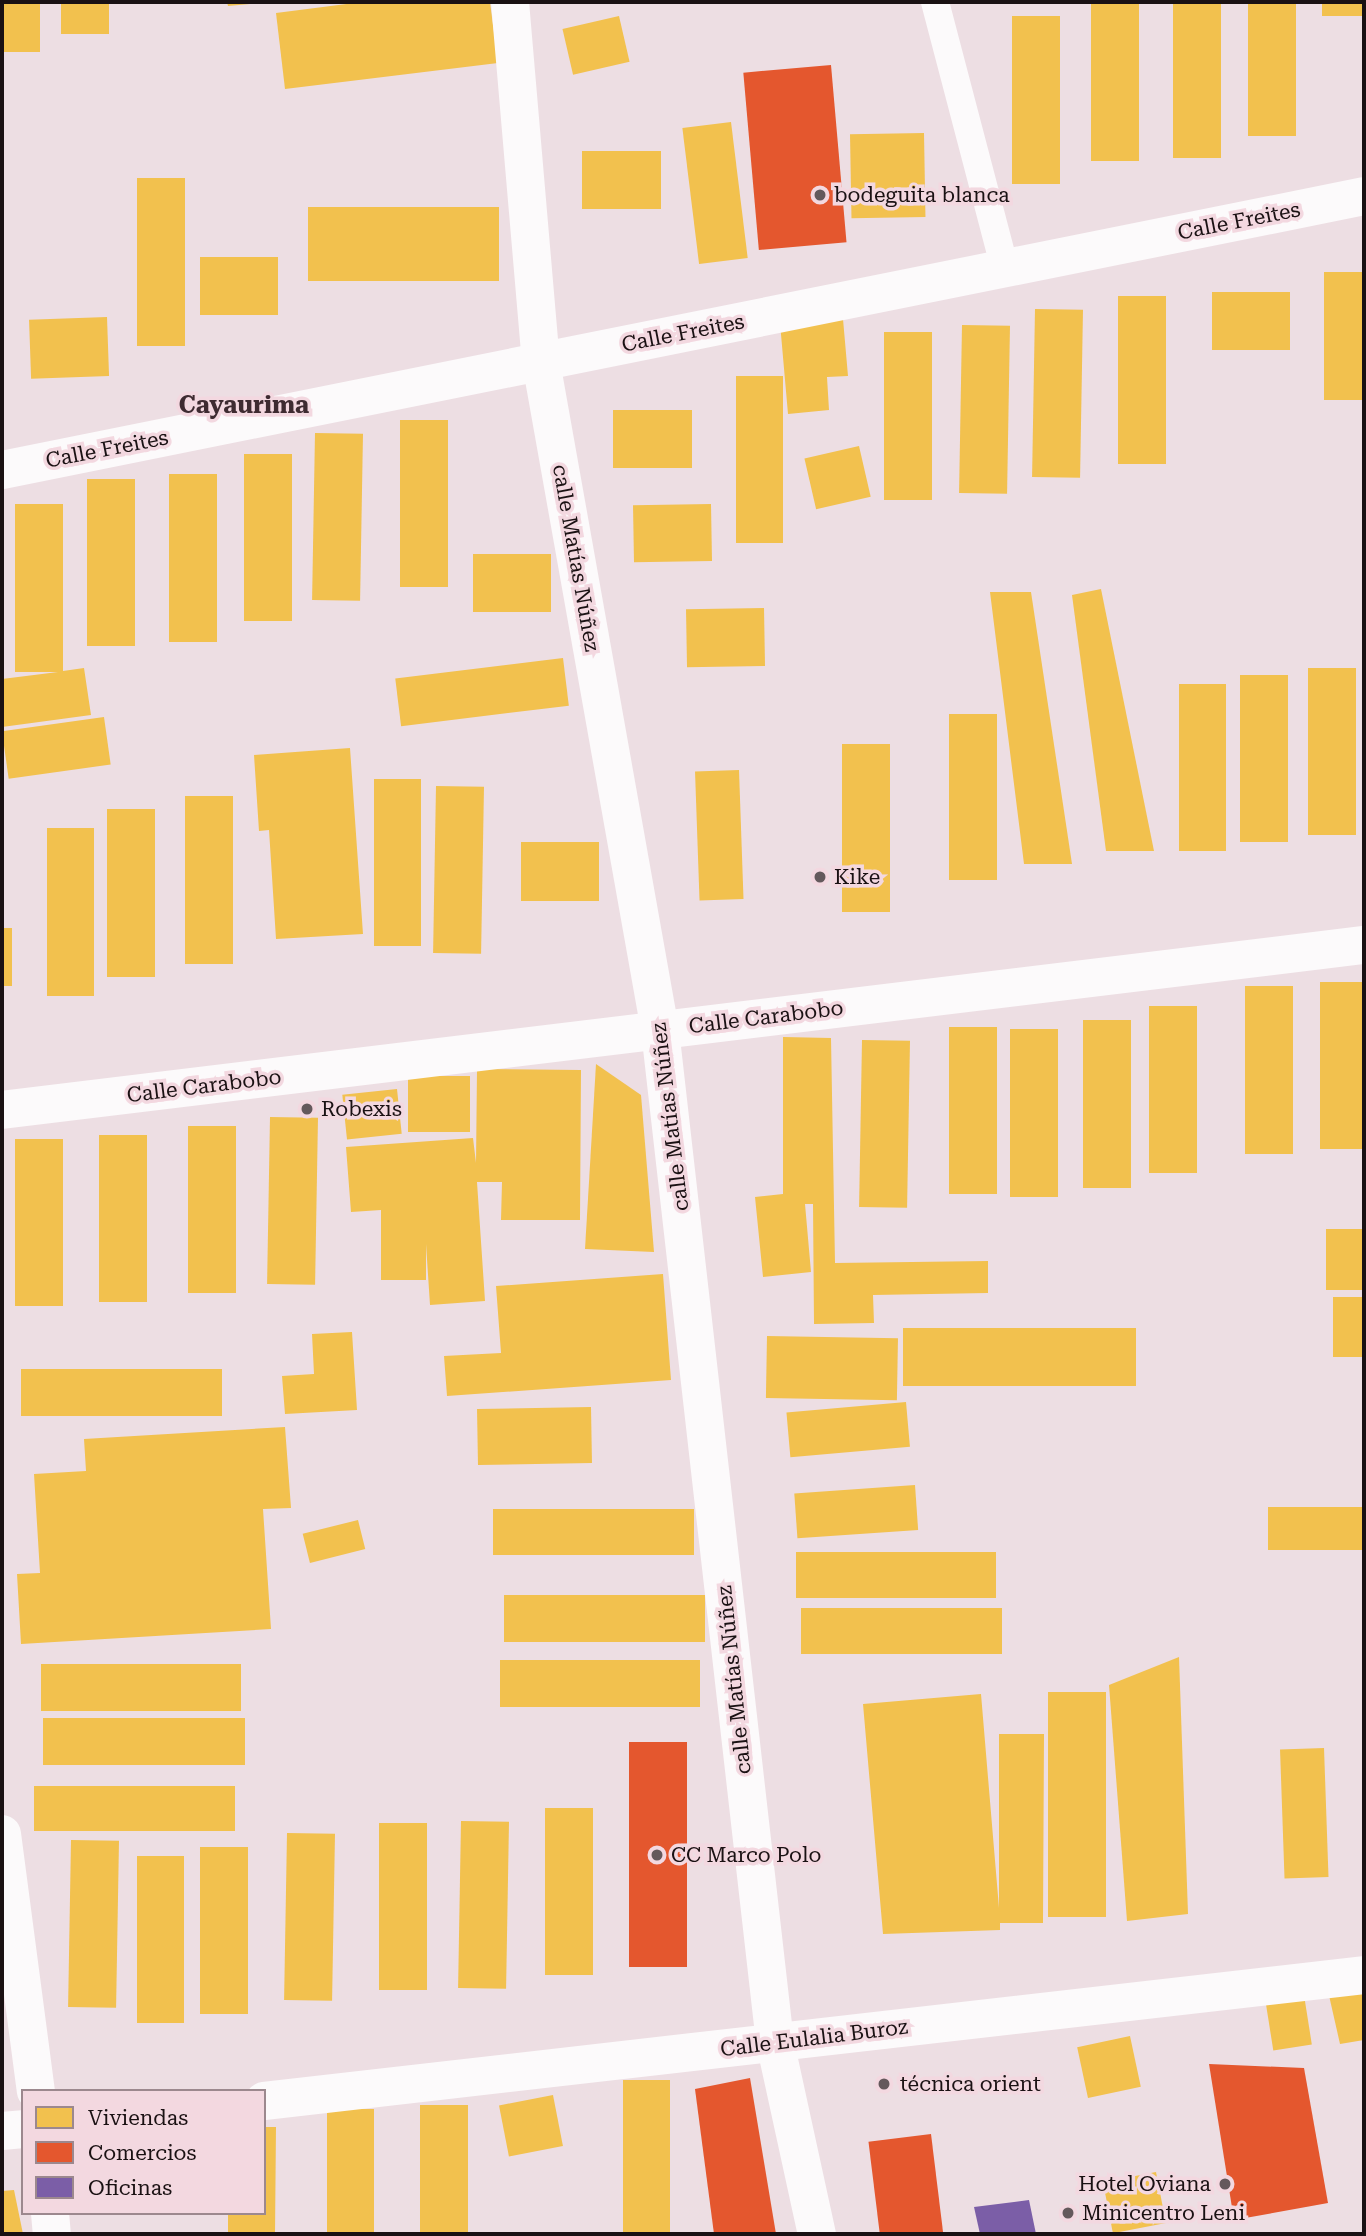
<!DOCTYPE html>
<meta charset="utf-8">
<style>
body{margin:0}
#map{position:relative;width:1366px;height:2236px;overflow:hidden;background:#eddee3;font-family:"Roboto Serif",serif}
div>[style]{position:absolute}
.homes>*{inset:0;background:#f2c14e;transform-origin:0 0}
.shops>*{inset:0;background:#e4572e;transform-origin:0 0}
.offices>*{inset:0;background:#7b5ea7}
.service>*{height:28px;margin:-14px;padding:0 14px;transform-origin:14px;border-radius:14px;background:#fcfafb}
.minor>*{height:38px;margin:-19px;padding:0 19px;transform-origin:19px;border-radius:19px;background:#fcfafb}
.dots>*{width:19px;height:19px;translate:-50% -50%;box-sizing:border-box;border:4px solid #f3d8e0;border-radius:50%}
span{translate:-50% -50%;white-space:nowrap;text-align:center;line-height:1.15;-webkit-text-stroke:7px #f3d8e0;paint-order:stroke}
.poi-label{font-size:21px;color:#1a1113}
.left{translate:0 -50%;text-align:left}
.right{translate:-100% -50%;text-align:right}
.street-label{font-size:21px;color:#1a1113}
.quarter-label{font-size:24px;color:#3e2b31;font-weight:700}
.frame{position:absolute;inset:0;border:4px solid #1a1113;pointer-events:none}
.legend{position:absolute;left:21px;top:2089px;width:245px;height:126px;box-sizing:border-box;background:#f3d8e0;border:2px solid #9c888e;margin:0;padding:9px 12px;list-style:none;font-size:21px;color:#1a1113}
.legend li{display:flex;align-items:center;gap:14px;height:35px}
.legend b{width:35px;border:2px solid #9c888e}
</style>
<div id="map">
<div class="homes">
<i style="left:2px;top:2px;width:38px;height:50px"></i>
<i style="left:61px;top:2px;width:48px;height:32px"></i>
<i style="clip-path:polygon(227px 2px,250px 2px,250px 4px,228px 6px)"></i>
<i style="clip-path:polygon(362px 2px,490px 2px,498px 63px,285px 89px,276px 13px)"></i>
<i style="left:1091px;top:2px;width:48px;height:159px"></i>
<i style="left:1173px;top:2px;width:48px;height:156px"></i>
<i style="left:1248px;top:2px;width:48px;height:134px"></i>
<i style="left:1322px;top:2px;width:42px;height:14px"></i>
<i style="left:619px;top:16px;width:47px;height:58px;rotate:77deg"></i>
<i style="left:1012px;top:16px;width:48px;height:168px"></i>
<i style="left:731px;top:122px;width:137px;height:49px;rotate:83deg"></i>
<i style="left:924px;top:133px;width:84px;height:74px;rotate:89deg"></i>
<i style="left:661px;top:151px;width:58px;height:79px;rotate:90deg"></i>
<i style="left:185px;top:178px;width:168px;height:48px;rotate:90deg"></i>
<i style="left:499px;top:207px;width:74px;height:191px;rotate:90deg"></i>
<i style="left:200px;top:257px;width:78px;height:58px"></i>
<i style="left:1364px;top:272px;width:128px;height:40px;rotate:90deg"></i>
<i style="left:1290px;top:292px;width:58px;height:78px;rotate:90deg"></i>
<i style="left:1118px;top:296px;width:48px;height:168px"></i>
<i style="left:1035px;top:309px;width:48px;height:168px;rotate:1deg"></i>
<i style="left:107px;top:317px;width:59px;height:78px;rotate:88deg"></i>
<i style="clip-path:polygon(843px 319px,848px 376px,827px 377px,829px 410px,788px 414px,780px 323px)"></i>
<i style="left:962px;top:325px;width:48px;height:168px;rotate:1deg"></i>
<i style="left:884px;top:332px;width:48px;height:168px"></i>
<i style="left:736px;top:376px;width:47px;height:167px"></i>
<i style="left:692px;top:410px;width:58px;height:79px;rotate:90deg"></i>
<i style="left:400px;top:420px;width:48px;height:167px"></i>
<i style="left:315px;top:433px;width:48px;height:167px;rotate:1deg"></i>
<i style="left:859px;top:446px;width:52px;height:56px;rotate:77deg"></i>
<i style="left:244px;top:454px;width:48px;height:167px"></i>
<i style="left:217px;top:474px;width:168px;height:48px;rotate:90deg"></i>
<i style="left:87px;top:479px;width:48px;height:167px"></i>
<i style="clip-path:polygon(15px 504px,63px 504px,63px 671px,84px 668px,91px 715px,2px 727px,2px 679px,58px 672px,15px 672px)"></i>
<i style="left:711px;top:504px;width:57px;height:78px;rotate:89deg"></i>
<i style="left:551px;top:554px;width:58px;height:78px;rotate:90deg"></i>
<i style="clip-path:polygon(1101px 589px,1154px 851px,1106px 851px,1072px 595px)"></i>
<i style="clip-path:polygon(990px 592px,1031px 592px,1072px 864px,1024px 864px)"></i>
<i style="left:764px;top:608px;width:58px;height:78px;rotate:89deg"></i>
<i style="left:563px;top:658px;width:48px;height:169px;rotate:83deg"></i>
<i style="left:1308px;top:668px;width:48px;height:167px"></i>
<i style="left:1240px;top:675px;width:48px;height:167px"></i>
<i style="left:1179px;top:684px;width:47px;height:167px"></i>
<i style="left:949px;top:714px;width:48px;height:166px"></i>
<i style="left:104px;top:717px;width:48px;height:103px;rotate:82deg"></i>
<i style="left:842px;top:744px;width:48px;height:168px"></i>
<i style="clip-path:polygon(350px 748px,363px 934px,276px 939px,269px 830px,259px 831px,254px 755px)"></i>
<i style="left:739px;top:770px;width:129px;height:44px;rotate:88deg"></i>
<i style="left:374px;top:779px;width:47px;height:167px"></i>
<i style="left:436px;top:786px;width:48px;height:167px;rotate:1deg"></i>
<i style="left:185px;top:796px;width:48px;height:168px"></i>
<i style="left:107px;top:809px;width:48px;height:168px"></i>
<i style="left:47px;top:828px;width:47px;height:168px"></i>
<i style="left:521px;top:842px;width:78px;height:59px"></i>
<i style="left:2px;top:928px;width:10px;height:58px"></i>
<i style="left:1320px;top:982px;width:44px;height:167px"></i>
<i style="left:1293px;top:986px;width:168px;height:48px;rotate:90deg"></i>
<i style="left:1149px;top:1006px;width:48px;height:167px"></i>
<i style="left:1083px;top:1020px;width:48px;height:168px"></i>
<i style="left:949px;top:1027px;width:48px;height:167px"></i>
<i style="left:1010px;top:1029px;width:48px;height:168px"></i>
<i style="clip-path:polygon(783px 1037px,831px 1038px,835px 1263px,988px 1261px,988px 1293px,873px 1295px,874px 1323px,814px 1324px,813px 1204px,805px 1204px,811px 1272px,763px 1277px,755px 1197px,783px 1194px)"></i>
<i style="left:862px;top:1040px;width:48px;height:167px;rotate:1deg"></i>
<i style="clip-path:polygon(596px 1064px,641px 1095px,654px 1252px,585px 1249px)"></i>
<i style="clip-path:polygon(477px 1069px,581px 1070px,580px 1220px,501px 1220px,502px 1182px,477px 1182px,485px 1301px,430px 1305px,426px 1244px,426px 1280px,381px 1280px,381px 1210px,351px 1212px,346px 1147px,473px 1138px,476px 1163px)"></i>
<i style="left:408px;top:1076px;width:62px;height:56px"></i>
<i style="left:397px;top:1089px;width:45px;height:55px;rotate:84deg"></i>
<i style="left:270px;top:1117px;width:48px;height:167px;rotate:1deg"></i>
<i style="left:188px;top:1126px;width:48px;height:167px"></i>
<i style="left:99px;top:1135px;width:48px;height:167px"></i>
<i style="left:15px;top:1139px;width:48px;height:167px"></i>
<i style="left:1326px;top:1229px;width:38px;height:61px"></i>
<i style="clip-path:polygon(663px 1274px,671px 1380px,447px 1396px,444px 1356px,501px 1353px,496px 1286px)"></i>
<i style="left:1333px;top:1297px;width:31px;height:60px"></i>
<i style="left:1136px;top:1328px;width:58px;height:233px;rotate:90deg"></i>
<i style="clip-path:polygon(352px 1332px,357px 1410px,285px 1414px,282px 1376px,314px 1374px,312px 1334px)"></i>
<i style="left:767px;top:1336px;width:131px;height:62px;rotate:1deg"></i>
<i style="left:21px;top:1369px;width:201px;height:47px"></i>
<i style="left:906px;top:1402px;width:45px;height:120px;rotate:85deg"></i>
<i style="left:591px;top:1407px;width:56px;height:114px;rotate:89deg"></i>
<i style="clip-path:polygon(285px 1427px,291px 1508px,263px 1509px,271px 1629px,21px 1644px,17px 1574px,40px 1573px,34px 1474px,86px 1471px,84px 1439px)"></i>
<i style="left:915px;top:1485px;width:45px;height:121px;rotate:86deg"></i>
<i style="left:1268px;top:1507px;width:96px;height:43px"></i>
<i style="left:493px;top:1509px;width:201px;height:46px"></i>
<i style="left:358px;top:1520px;width:30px;height:57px;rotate:76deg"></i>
<i style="left:796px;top:1552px;width:200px;height:46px"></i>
<i style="left:504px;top:1595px;width:201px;height:47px"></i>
<i style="left:801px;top:1608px;width:201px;height:46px"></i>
<i style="clip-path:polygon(1179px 1657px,1188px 1914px,1127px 1921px,1109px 1685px)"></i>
<i style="left:500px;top:1660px;width:200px;height:47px"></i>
<i style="left:41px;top:1664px;width:200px;height:47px"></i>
<i style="left:1048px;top:1692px;width:58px;height:225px"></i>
<i style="clip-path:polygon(981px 1694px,999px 1908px,999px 1734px,1044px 1734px,1043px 1923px,1000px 1923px,1000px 1930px,883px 1934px,863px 1704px)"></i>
<i style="left:43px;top:1718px;width:202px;height:47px"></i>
<i style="left:1324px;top:1748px;width:129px;height:44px;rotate:88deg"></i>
<i style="left:34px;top:1786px;width:201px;height:45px"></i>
<i style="left:545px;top:1808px;width:48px;height:167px"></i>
<i style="left:461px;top:1821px;width:48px;height:167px;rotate:1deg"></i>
<i style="left:379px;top:1823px;width:48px;height:167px"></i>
<i style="left:287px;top:1833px;width:48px;height:167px;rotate:1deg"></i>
<i style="left:71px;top:1840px;width:48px;height:167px;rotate:1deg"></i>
<i style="left:200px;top:1847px;width:48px;height:167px"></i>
<i style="left:137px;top:1856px;width:47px;height:167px"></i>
<i style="clip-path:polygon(1364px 1986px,1364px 2040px,1340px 2044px,1328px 1991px)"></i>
<i style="left:1304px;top:1995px;width:50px;height:39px;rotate:81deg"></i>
<i style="left:1130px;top:2036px;width:52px;height:54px;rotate:78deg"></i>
<i style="left:623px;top:2080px;width:47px;height:154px"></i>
<i style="left:553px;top:2095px;width:52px;height:55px;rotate:79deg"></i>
<i style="left:420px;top:2105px;width:48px;height:129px"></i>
<i style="left:327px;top:2109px;width:47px;height:125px"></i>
<i style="clip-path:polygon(264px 2127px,276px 2127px,275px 2234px,228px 2234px,228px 2213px,264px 2213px)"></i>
<i style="left:1156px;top:2172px;width:52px;height:54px;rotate:79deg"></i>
<i style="clip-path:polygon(14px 2190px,23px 2234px,2px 2234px,2px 2191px)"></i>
</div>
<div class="shops">
<i style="left:831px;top:65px;width:178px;height:88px;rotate:85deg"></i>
<i style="left:629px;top:1742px;width:58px;height:225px"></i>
<i style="clip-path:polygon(1209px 2064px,1304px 2068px,1328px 2203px,1234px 2220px)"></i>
<i style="clip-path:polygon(750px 2078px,776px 2234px,714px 2234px,695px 2089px)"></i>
<i style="left:931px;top:2134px;width:101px;height:63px;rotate:83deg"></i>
</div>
<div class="offices">
<i style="clip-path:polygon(1029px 2200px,1036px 2234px,980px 2234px,974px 2207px)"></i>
</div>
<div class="service">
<i style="left:935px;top:2px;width:275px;rotate:75.3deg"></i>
</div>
<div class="minor">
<i style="left:510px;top:2px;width:361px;rotate:85.1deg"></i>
<i style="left:541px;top:362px;width:679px;rotate:79.9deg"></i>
<i style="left:660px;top:1030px;width:1019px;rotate:83.52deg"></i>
<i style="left:775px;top:2042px;width:197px;rotate:77.7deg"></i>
<i style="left:2px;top:470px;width:1389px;rotate:-11.37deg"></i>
<i style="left:2px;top:1110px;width:1372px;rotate:-6.91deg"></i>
<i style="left:2px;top:1834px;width:259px;rotate:82.5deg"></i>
<i style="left:264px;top:2101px;width:1107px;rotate:-6.53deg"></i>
<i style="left:2px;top:2131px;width:21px;rotate:-5deg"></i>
<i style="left:50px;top:2213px;width:21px;rotate:85deg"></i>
</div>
<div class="dots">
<i style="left:820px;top:195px;background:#64595c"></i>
<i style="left:820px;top:877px;background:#64595c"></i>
<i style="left:307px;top:1109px;background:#64595c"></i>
<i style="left:657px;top:1855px;background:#64595c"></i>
<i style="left:884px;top:2084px;background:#64595c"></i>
<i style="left:1225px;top:2184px;background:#64595c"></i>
<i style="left:1068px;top:2213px;background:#64595c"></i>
</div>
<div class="poi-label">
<span class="left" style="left:834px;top:195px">bodeguita blanca</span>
<span class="left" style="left:834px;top:877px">Kike</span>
<span class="left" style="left:321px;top:1109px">Robexis</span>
<span class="left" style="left:671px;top:1855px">CC Marco Polo</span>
<span class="left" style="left:900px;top:2084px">técnica orient</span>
<span class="right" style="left:1211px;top:2184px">Hotel Oviana</span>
<span class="left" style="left:1082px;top:2213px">Minicentro Leni</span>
</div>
<div class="street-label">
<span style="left:1239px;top:221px;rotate:-11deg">Calle Freites</span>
<span style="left:683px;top:333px;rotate:-11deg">Calle Freites</span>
<span style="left:107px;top:449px;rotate:-11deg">Calle Freites</span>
<span style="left:576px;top:558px;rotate:80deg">calle Matías Núñez</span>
<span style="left:766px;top:1017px;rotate:-7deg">Calle Carabobo</span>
<span style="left:204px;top:1086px;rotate:-7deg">Calle Carabobo</span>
<span style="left:670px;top:1117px;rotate:-97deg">calle Matías Núñez</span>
<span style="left:734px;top:1680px;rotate:-96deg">calle Matías Núñez</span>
<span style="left:814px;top:2038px;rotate:-7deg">Calle Eulalia Buroz</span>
</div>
<div class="quarter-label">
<span style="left:244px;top:406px">Cayaurima</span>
</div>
<div class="frame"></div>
<ul class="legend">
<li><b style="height:19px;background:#f2c14e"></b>Viviendas</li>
<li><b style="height:19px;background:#e4572e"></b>Comercios</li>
<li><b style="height:19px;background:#7b5ea7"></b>Oficinas</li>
</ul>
</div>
